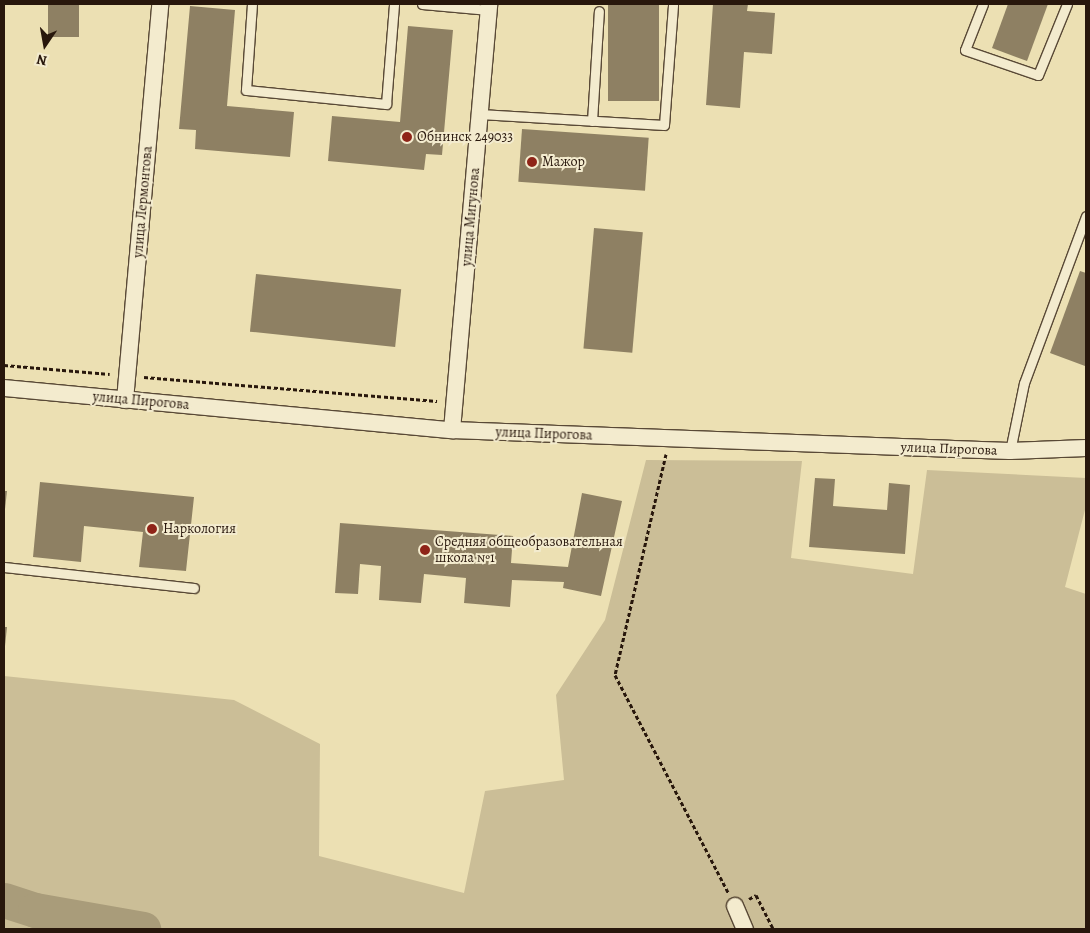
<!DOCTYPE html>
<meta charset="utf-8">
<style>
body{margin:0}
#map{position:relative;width:1090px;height:933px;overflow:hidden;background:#ece0b3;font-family:Alegreya,serif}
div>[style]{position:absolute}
.green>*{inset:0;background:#cbbe97}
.river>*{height:35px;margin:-17.5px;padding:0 17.5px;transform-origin:17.5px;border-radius:17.5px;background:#a99c7a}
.building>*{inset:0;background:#8e8063;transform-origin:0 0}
.path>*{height:3px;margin-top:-1.5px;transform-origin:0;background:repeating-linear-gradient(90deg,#28170c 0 4px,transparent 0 6.5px)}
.roads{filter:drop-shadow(1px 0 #594936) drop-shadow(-1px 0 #594936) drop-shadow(0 1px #594936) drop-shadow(0 -1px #594936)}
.lane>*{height:9px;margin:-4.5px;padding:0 4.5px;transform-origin:4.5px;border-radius:4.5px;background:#f3ebce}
.street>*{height:16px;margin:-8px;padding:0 8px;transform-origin:8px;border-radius:8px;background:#f3ebce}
.dots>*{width:14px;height:14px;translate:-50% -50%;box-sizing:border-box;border:2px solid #f3ebce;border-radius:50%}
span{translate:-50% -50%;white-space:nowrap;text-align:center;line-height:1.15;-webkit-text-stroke:4px #f3ebce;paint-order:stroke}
.poi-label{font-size:14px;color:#28170c}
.left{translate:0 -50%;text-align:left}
.street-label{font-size:14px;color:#28170c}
.frame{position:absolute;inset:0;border:5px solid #28170c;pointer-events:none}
.north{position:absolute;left:20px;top:20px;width:50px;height:50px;-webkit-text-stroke:4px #f3ebce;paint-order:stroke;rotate:192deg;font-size:14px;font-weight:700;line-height:20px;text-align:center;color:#28170c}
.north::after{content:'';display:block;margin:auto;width:18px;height:22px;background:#28170c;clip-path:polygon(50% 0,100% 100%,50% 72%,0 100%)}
</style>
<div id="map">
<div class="green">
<i style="clip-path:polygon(646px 460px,802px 461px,791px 558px,913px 574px,927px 470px,1086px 478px,1086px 506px,1065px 587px,1086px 594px,1086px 929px,4px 929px,4px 676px,234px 700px,320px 744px,319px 856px,464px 893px,485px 791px,564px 780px,556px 695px,605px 620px)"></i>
</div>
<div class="river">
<i style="left:4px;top:900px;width:33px;rotate:18deg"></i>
<i style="left:35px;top:910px;width:110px;rotate:10deg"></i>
</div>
<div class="building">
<i style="left:48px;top:4px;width:31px;height:33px"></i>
<i style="left:608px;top:4px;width:51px;height:97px"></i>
<i style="clip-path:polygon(713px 4px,748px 4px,747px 11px,775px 13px,772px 54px,744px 52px,740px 108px,706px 105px)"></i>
<i style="clip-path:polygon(1008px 4px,1048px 4px,1027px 61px,992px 48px)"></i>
<i style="clip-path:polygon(190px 6px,235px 10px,227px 106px,294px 112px,290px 157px,195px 149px,196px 130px,179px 129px)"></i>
<i style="clip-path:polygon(408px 26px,453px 30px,442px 155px,426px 154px,424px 170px,328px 161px,332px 116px,400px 122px)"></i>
<i style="left:522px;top:129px;width:127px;height:53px;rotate:4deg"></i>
<i style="left:594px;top:228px;width:49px;height:121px;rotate:5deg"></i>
<i style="clip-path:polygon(1080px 271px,1086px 273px,1085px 366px,1050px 353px)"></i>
<i style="left:256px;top:274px;width:146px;height:58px;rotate:6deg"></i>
<i style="clip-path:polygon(815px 478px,835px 479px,833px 506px,887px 510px,889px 483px,910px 485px,905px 554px,809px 547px)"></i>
<i style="clip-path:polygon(40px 482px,194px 497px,186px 571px,139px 567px,143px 532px,84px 526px,81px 562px,33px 557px)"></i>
<i style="clip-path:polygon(4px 491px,7px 491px,5px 509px,4px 509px)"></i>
<i style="clip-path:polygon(582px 493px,622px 501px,601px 596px,563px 588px,564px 582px,512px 580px,510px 607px,464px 603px,466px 578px,424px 574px,421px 603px,379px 600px,381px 566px,360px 564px,358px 594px,335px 593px,340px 523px,513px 536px,511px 563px,568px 567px)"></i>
<i style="clip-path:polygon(4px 627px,7px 627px,5px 646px,4px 646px)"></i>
</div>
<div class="path">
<i style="left:4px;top:365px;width:106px;rotate:4.9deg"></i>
<i style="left:144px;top:377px;width:294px;rotate:4.7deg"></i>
<i style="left:666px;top:454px;width:227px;rotate:103deg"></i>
<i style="left:615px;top:675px;width:245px;rotate:62.5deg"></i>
<i style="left:749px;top:899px;width:8px;rotate:-30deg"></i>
<i style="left:756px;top:895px;width:38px;rotate:63deg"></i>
</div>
<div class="roads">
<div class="lane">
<i style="left:252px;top:4px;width:86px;rotate:94deg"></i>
<i style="left:246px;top:90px;width:141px;rotate:5.7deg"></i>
<i style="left:386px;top:104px;width:100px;rotate:-85.4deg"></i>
<i style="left:422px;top:4px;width:67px;rotate:5.1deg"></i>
<i style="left:983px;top:4px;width:49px;rotate:111.4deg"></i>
<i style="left:965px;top:50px;width:77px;rotate:18.9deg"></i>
<i style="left:1038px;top:75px;width:77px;rotate:-67.8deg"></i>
<i style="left:480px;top:114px;width:184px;rotate:3.4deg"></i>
<i style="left:664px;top:125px;width:121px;rotate:-85.7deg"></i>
<i style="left:592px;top:121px;width:110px;rotate:-86.4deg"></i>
<i style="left:1010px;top:451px;width:69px;rotate:-78.4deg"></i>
<i style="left:1024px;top:383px;width:178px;rotate:-69.6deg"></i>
<i style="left:4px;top:567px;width:191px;rotate:6.3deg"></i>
</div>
<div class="street">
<i style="left:4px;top:388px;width:450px;rotate:5.4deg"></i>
<i style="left:452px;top:430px;width:558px;rotate:2.16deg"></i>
<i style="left:1010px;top:451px;width:76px;rotate:-2.3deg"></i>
<i style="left:125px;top:400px;width:398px;rotate:-84.9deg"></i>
<i style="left:452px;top:430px;width:428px;rotate:-85deg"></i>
<i style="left:735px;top:906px;width:25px;rotate:67deg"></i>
</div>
</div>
<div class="dots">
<i style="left:407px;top:137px;background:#8f2418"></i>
<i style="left:532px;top:162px;background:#8f2418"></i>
<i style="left:152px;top:529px;background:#8f2418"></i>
<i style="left:425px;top:550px;background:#8f2418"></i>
</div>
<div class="poi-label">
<span class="left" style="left:417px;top:137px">Обнинск 249033</span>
<span class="left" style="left:542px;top:162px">Мажор</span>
<span class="left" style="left:163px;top:529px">Наркология</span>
<span class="left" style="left:435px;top:550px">Средняя общеобразовательная<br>школа №1</span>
</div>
<div class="street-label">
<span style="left:143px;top:202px;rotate:-85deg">улица Лермонтова</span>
<span style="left:471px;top:217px;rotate:-85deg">улица Мигунова</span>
<span style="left:141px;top:401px;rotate:5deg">улица Пирогова</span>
<span style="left:544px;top:434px;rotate:2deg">улица Пирогова</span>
<span style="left:949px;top:449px;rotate:2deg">улица Пирогова</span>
</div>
<div class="frame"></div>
<div class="north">N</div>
</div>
